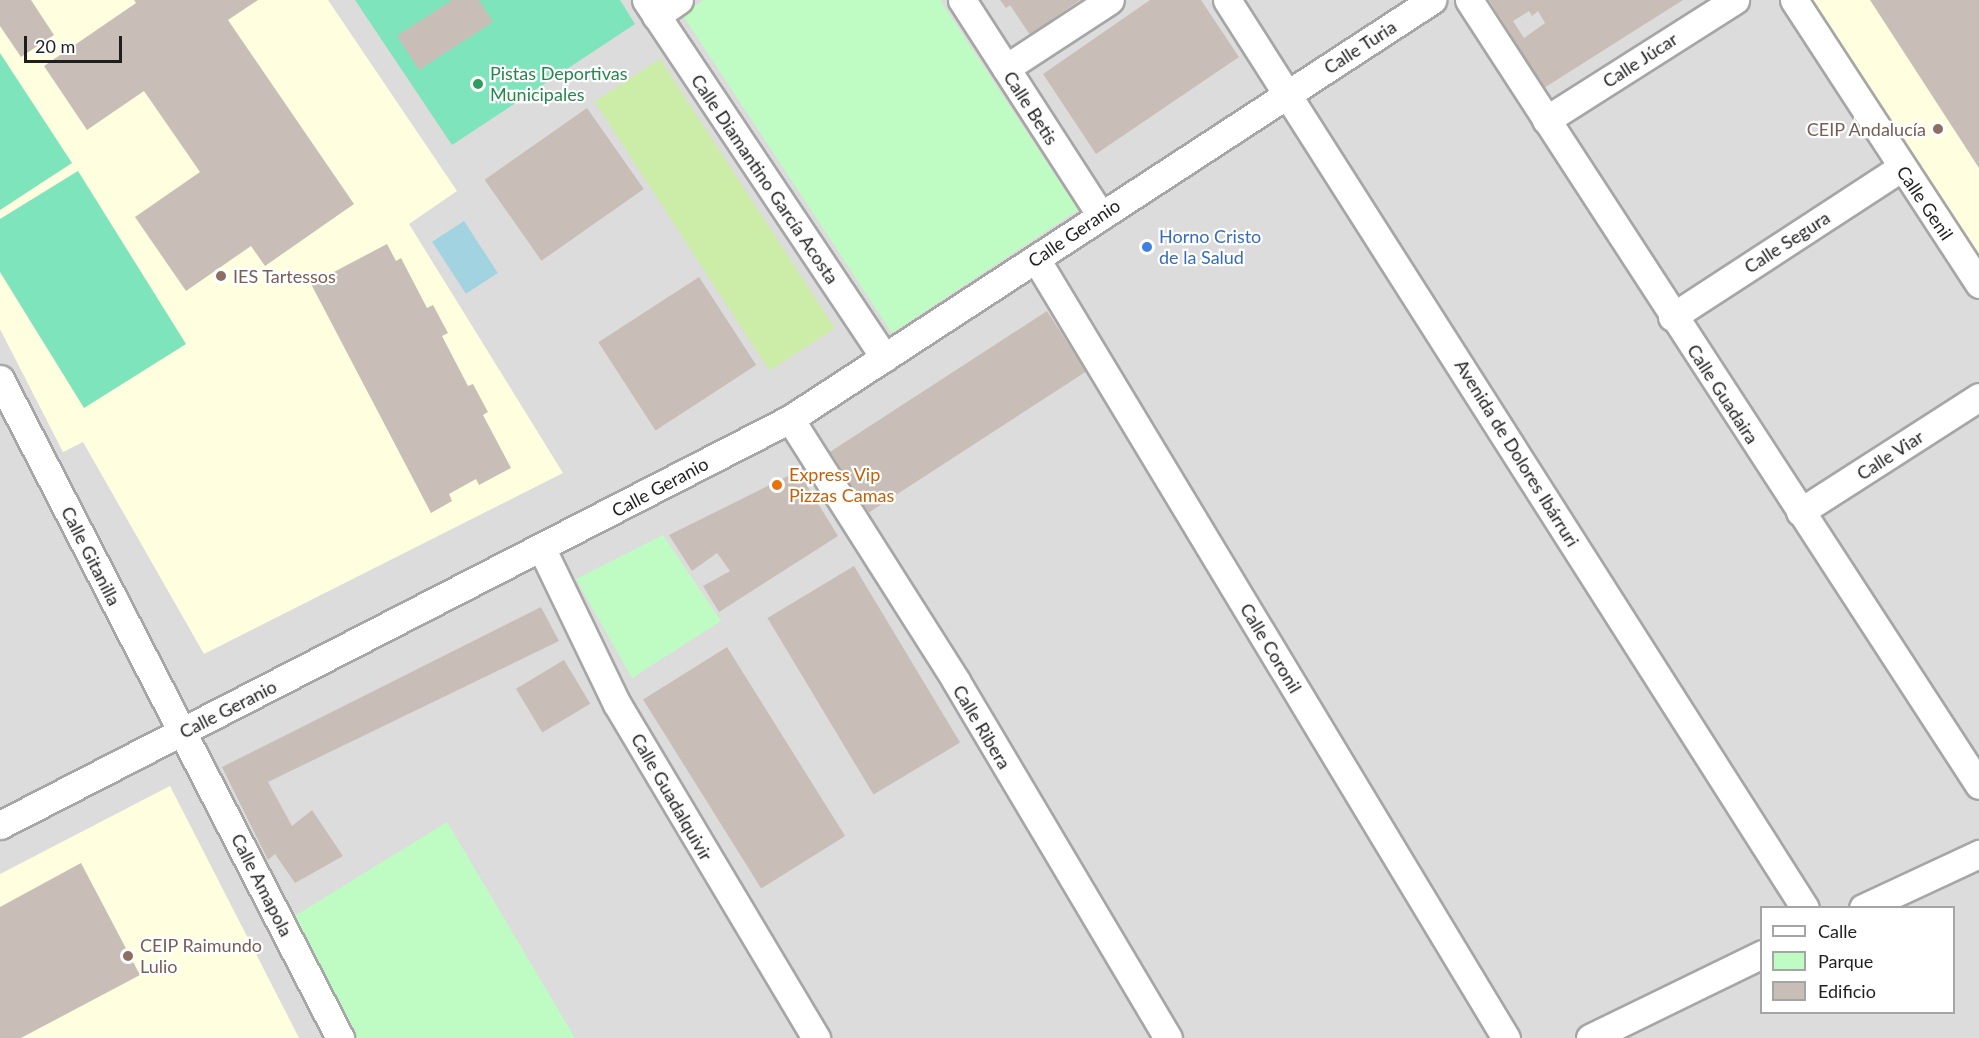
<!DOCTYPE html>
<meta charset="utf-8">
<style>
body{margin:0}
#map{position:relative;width:1979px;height:1038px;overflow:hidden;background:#f0ece4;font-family:Lato,sans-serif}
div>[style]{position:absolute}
.residential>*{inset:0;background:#dddcdc}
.education>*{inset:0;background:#fffede}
.grass>*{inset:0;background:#cbeda7;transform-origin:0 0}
.park>*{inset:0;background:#bffcc3}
.pitch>*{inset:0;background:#7ee4bb}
.water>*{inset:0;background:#a2d3e0;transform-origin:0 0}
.building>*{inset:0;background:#c8beb7;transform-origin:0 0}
.roads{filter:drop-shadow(2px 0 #a6a6a6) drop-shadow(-2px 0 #a6a6a6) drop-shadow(0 2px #a6a6a6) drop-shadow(0 -2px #a6a6a6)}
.street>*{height:27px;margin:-13.5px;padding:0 13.5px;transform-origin:13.5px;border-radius:13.5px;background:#fff}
.dots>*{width:16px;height:16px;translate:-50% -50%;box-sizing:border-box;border:3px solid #fff;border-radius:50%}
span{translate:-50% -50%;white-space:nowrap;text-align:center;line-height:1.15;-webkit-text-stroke:4.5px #fff;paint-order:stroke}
.street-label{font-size:18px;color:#1f1f1f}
.leisure-label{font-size:18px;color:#27864d}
.left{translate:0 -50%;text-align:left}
.education-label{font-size:18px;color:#785e54}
.right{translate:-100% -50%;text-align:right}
.shop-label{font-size:18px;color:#366cbe}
.food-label{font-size:18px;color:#c56008}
.legend{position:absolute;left:1760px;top:906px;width:195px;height:108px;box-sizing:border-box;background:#fff;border:2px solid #a5a5a5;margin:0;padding:8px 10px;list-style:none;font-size:18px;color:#1f1f1f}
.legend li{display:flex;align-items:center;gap:12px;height:30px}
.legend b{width:30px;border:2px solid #a5a5a5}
.scale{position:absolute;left:24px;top:36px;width:98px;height:27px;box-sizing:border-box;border:3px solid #1f1f1f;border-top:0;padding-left:8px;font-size:18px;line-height:21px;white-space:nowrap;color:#1f1f1f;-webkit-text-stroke:4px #fff;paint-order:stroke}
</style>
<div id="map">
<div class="residential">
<i style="clip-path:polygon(evenodd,0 0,1979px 0,1979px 1038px,0 1038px,0 0,1762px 908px,1954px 908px,1954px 1012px,1762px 1012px,1762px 908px)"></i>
</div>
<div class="education">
<i style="clip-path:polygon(0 0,328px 0,457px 191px,409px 224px,563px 473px,204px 654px,83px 442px,63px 452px,0 329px)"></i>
<i style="clip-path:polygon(1813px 0,1979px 0,1979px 259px)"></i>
<i style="clip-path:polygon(170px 786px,299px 1038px,0 1038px,0 874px)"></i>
</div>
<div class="grass">
<i style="left:660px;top:59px;width:321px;height:78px;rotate:57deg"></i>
</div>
<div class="park">
<i style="clip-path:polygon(704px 0,940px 0,1078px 210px,892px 333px,682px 14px)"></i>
<i style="clip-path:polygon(663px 535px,721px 621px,632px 678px,576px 579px)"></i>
<i style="clip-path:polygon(447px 822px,575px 1038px,351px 1038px,290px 919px)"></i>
</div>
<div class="pitch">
<i style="clip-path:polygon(355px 0,620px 0,635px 24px,452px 145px)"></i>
<i style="clip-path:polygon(0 53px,72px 163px,0 210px)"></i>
<i style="clip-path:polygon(78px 171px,186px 344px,84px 408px,0 272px,0 219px)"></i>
</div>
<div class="water">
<i style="left:464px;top:221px;width:62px;height:38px;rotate:57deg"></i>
</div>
<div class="building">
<i style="clip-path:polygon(0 0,31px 0,54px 35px,21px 57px,0 26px)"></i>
<i style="clip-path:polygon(134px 0,258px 0,228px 20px,354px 204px,265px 266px,251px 246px,186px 291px,135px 217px,200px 172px,144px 91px,87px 130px,44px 66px,136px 3px)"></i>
<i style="clip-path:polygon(452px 0,479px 0,493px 22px,419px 70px,397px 36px)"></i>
<i style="clip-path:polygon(1000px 0,1080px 0,1030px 35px,1010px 5px,1006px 8px)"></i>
<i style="clip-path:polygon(1150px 0,1201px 0,1239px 57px,1096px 154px,1043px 74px)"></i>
<i style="clip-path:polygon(evenodd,1489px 0,1683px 0,1544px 88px,1489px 0,1529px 11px,1532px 16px,1538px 11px,1545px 23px,1524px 38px,1513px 21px,1529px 11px)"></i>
<i style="clip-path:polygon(1870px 0,1979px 0,1979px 168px)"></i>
<i style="left:587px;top:108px;width:99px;height:125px;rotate:55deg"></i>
<i style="clip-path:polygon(387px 244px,396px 261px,401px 258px,427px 308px,433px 305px,448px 333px,442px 336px,468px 386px,473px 384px,488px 412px,483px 415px,511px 468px,479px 485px,476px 479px,449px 494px,452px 501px,431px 513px,311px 284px)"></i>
<i style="left:699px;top:277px;width:105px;height:120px;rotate:57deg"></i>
<i style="left:1047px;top:311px;width:72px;height:259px;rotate:57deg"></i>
<i style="clip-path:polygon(798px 471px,838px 536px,719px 612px,703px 586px,730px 571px,717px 553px,692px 571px,669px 535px)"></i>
<i style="left:854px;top:566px;width:206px;height:101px;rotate:59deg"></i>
<i style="clip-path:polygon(541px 607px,559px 641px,268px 782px,292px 826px,312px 810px,343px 856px,295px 883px,275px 854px,268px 860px,222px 767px)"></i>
<i style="left:727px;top:647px;width:223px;height:99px;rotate:58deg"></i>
<i style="left:564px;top:660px;width:51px;height:56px;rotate:59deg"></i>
<i style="clip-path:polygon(81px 863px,140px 975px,21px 1038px,0 1038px,0 907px)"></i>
</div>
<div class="roads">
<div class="street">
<i style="left:646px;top:0;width:430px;rotate:56.3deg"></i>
<i style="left:962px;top:0;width:257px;rotate:57.2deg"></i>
<i style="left:1227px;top:0;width:1076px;rotate:57.52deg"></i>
<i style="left:1469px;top:0;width:936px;rotate:56.99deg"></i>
<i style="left:1794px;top:0;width:339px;rotate:56.9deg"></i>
<i style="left:656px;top:16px;width:28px;rotate:-35deg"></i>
<i style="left:1006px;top:68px;width:124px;rotate:-33.2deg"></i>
<i style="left:1546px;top:120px;width:224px;rotate:-32.4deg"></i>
<i style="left:1036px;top:259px;width:910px;rotate:58.9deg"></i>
<i style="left:1672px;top:317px;width:273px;rotate:-33.1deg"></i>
<i style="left:0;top:379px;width:742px;rotate:62.71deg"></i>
<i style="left:790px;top:419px;width:310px;rotate:57.6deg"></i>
<i style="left:956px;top:681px;width:415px;rotate:59.3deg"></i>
<i style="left:1800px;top:512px;width:213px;rotate:-32.7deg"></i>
<i style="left:542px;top:549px;width:172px;rotate:64.2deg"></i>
<i style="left:617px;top:704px;width:389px;rotate:59.2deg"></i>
<i style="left:0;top:825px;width:888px;rotate:-27.2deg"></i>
<i style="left:790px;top:419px;width:767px;rotate:-33.13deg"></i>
<i style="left:1863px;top:908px;width:128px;rotate:-25deg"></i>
<i style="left:1590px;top:1038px;width:191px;rotate:-26deg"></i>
</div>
</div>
<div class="dots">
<i style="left:478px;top:84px;background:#2e9e5b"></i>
<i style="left:1938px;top:129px;background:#8d6e63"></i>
<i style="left:1147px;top:247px;background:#3f7fe0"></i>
<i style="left:221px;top:276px;background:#8d6e63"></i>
<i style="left:777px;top:485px;background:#e8710a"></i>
<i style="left:128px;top:956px;background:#8d6e63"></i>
</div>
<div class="street-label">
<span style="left:1360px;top:47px;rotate:-33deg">Calle Turia</span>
<span style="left:1640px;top:60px;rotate:-33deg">Calle Júcar</span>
<span style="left:1031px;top:108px;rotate:57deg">Calle Betis</span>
<span style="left:765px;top:179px;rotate:56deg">Calle Diamantino García Acosta</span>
<span style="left:1925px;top:203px;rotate:56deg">Calle Genil</span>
<span style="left:1074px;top:233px;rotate:-34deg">Calle Geranio</span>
<span style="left:1787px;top:242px;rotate:-33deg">Calle Segura</span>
<span style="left:1723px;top:394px;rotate:57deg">Calle Guadaira</span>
<span style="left:1517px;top:453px;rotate:58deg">Avenida de Dolores Ibárruri</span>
<span style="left:1890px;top:455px;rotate:-33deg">Calle Viar</span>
<span style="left:660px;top:487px;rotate:-28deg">Calle Geranio</span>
<span style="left:91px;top:556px;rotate:63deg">Calle Gitanilla</span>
<span style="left:1271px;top:648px;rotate:59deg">Calle Coronil</span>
<span style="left:228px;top:709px;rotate:-27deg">Calle Geranio</span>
<span style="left:982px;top:727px;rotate:59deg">Calle Ribera</span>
<span style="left:672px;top:797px;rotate:60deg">Calle Guadalquivir</span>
<span style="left:262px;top:885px;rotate:63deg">Calle Amapola</span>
</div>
<div class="leisure-label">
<span class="left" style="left:490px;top:84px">Pistas Deportivas<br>Municipales</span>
</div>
<div class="education-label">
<span class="right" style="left:1926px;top:129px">CEIP Andalucía</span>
<span class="left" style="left:233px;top:276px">IES Tartessos</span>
<span class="left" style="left:140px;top:956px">CEIP Raimundo<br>Lulio</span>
</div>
<div class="shop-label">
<span class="left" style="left:1159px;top:247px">Horno Cristo<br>de la Salud</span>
</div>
<div class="food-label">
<span class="left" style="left:789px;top:485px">Express Vip<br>Pizzas Camas</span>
</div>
<ul class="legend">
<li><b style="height:8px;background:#fff"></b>Calle</li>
<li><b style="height:16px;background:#bffcc3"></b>Parque</li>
<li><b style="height:16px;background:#c8beb7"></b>Edificio</li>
</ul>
<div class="scale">20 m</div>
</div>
